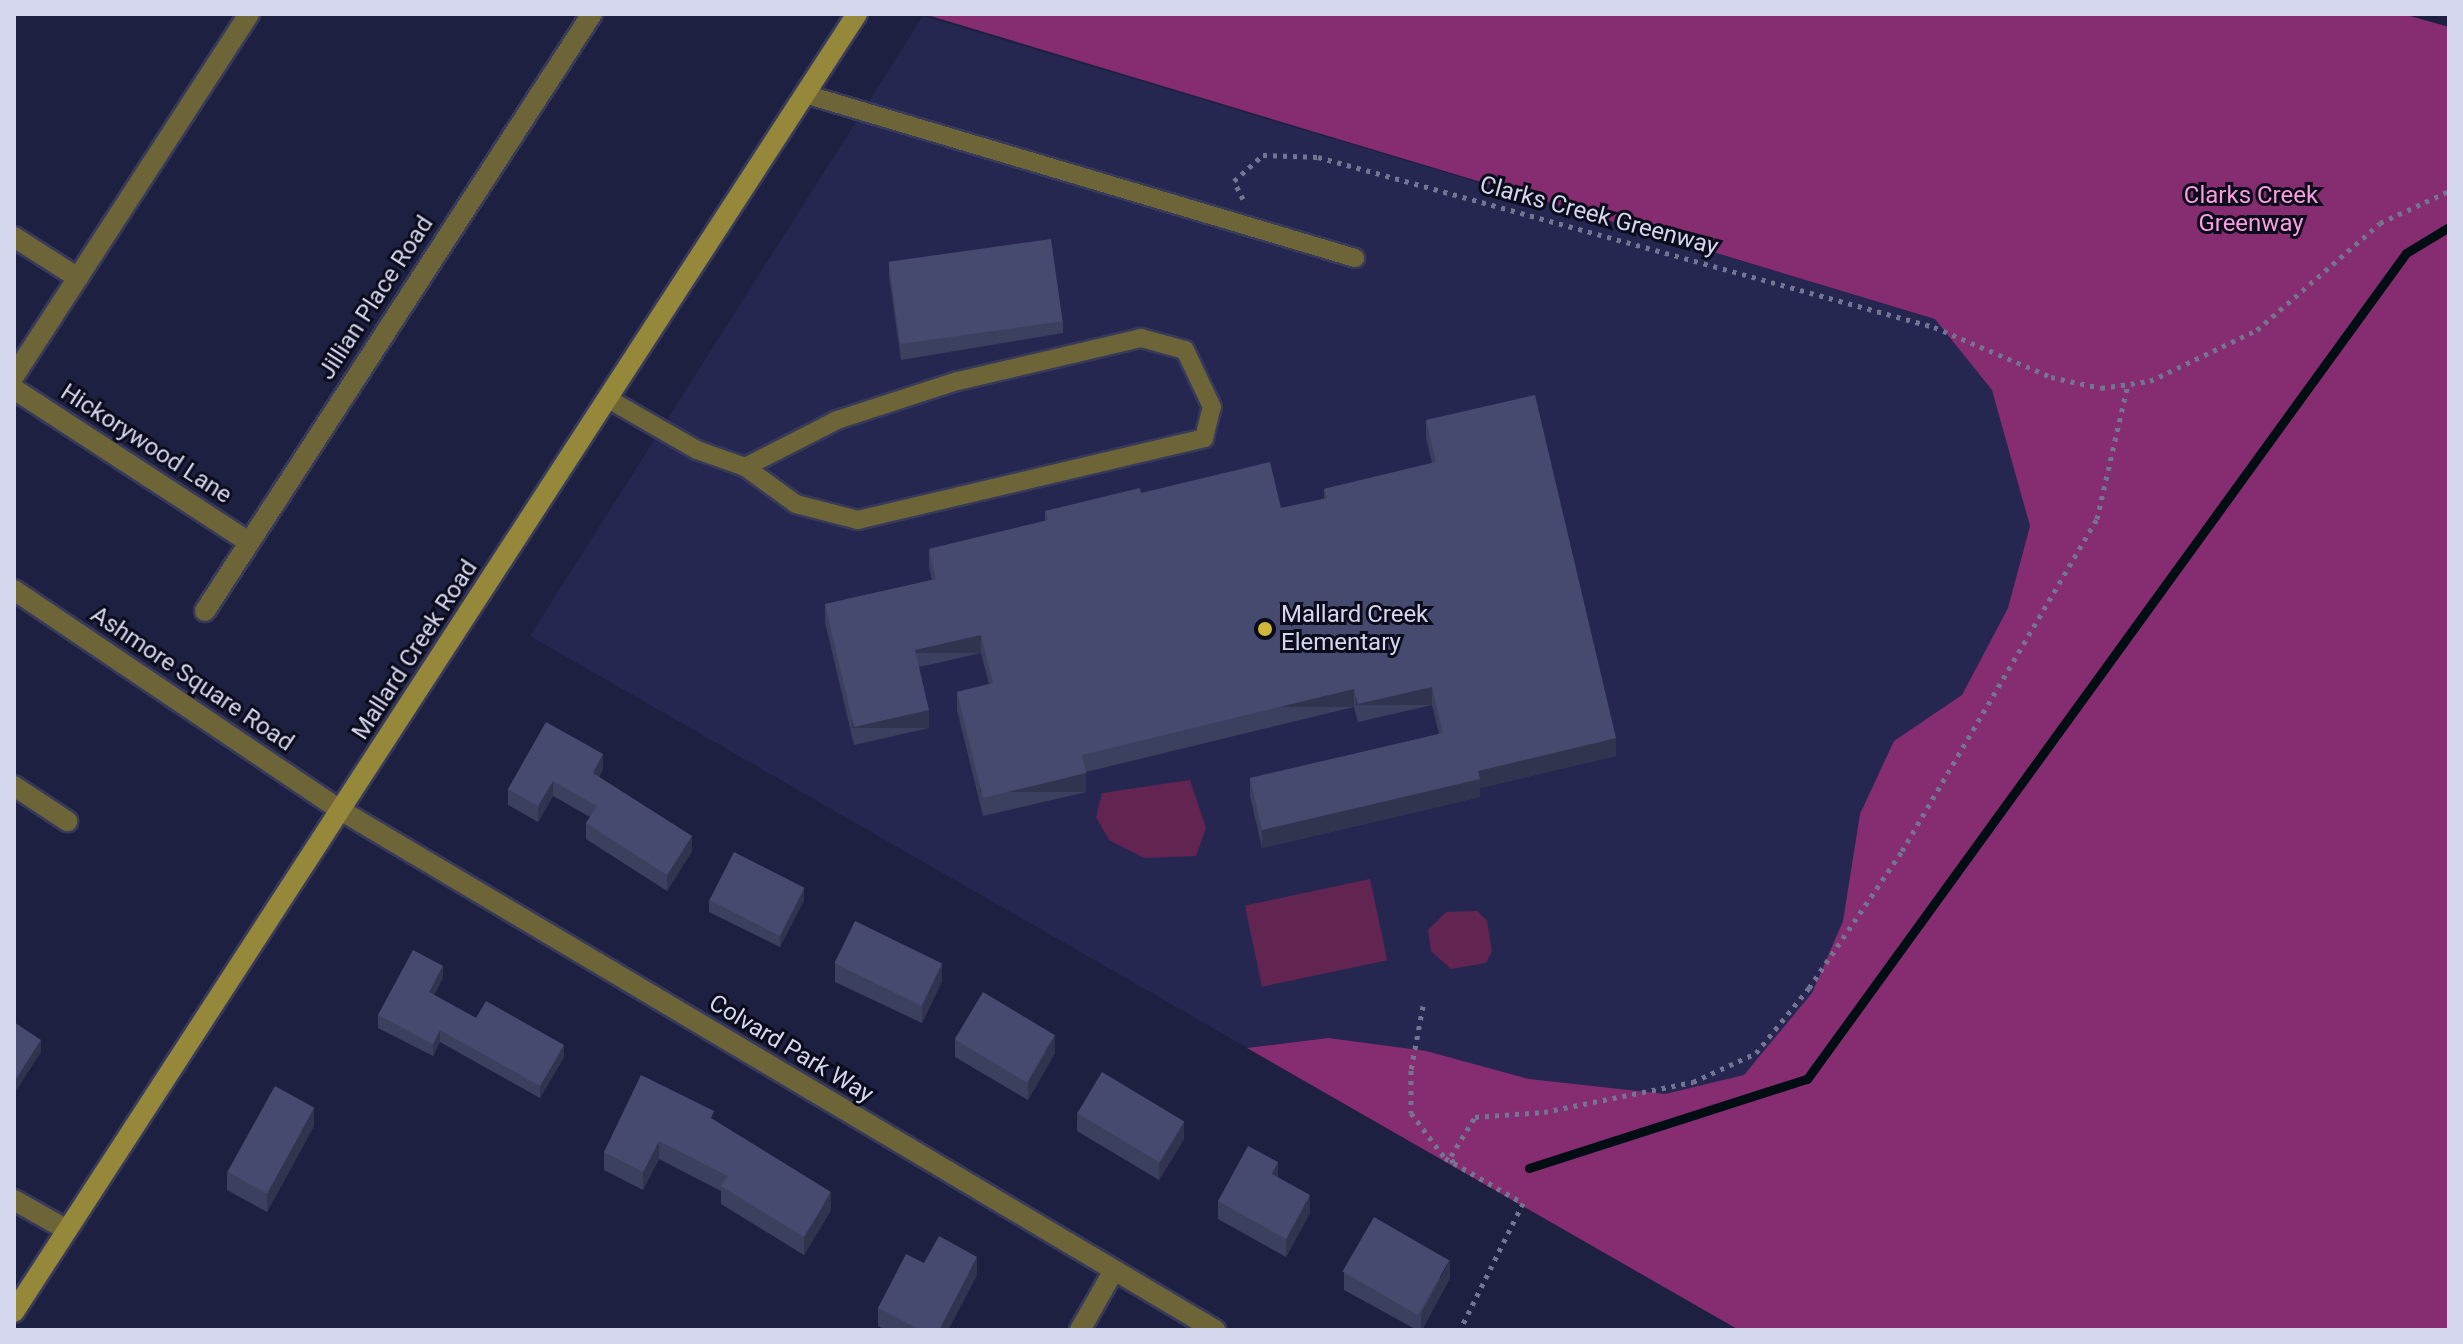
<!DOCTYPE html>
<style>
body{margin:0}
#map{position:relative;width:2463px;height:1344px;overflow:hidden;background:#1e2042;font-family:Roboto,sans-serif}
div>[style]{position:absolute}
.built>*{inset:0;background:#252750}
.green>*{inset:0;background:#622552;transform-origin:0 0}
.forest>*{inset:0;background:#862c70}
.stream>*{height:9px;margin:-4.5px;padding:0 4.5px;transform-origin:4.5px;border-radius:4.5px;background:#000d13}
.path>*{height:5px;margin-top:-2.5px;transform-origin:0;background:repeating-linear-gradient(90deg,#737592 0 4px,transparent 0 10px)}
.roads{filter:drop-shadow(2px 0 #373a5a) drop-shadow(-2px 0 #373a5a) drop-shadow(0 2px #373a5a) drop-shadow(0 -2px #373a5a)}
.lane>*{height:18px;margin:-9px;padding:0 9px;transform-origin:9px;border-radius:9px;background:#6d6437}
.street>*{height:20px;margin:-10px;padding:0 10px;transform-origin:10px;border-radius:10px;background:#6d6437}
.secondary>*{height:20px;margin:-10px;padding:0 10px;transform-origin:10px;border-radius:10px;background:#96883b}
.wall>*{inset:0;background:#3c405f}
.shaded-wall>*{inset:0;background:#31344e;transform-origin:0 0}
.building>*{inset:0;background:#464a6f;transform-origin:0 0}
.dots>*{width:22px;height:22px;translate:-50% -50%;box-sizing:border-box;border:4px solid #0b0c1b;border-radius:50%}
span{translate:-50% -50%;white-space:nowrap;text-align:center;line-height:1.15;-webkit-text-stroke:6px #0b0c1b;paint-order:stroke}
.park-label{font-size:24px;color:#fc9cdf}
.street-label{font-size:24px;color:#d4d7ee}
.poi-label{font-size:24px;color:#d4d7ee}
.left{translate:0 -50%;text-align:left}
.frame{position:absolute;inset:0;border:16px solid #d4d7ee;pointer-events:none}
</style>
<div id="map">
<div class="built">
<i style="clip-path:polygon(923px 16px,2449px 473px,2449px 1330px,1739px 1330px,530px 636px)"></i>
</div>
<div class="green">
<i style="clip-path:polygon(1190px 780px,1206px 828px,1196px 856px,1144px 858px,1109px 840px,1096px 817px,1102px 793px)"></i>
<i style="left:1370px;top:879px;width:83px;height:128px;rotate:78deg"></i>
<i style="clip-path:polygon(1477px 911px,1487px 921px,1492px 951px,1486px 963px,1451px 969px,1431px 951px,1428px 930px,1446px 912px)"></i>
</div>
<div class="forest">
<i style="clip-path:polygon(2403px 14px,2449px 27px,2449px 1330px,1739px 1330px,1247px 1048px,1328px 1038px,1426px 1051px,1529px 1079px,1665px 1094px,1744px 1075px,1812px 993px,1843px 921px,1860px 814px,1894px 741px,1962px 695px,2008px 608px,2030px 526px,1992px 390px,1935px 319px,924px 14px)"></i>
</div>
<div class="stream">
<i style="left:1529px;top:1168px;width:292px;rotate:-17.8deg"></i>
<i style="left:1807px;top:1079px;width:1020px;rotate:-54.05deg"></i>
<i style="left:2406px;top:253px;width:50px;rotate:-31.2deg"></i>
</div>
<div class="path">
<i style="left:1243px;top:199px;width:20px;rotate:-117deg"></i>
<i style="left:1234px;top:181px;width:39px;rotate:-42deg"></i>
<i style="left:1263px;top:155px;width:55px;rotate:2.1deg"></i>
<i style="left:1318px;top:157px;width:639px;rotate:15.43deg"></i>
<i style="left:1934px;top:327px;width:127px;rotate:23.1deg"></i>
<i style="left:2051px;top:377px;width:51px;rotate:12.4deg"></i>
<i style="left:2101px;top:388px;width:49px;rotate:-8.1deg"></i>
<i style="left:2150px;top:381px;width:119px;rotate:-25.5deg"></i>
<i style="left:2257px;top:330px;width:163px;rotate:-41deg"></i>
<i style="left:2380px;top:223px;width:76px;rotate:-24.9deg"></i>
<i style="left:1423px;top:1006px;width:65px;rotate:100.6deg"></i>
<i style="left:1411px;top:1070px;width:43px;rotate:90deg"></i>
<i style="left:1411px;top:1113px;width:56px;rotate:52.9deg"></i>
<i style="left:1445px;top:1158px;width:90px;rotate:30deg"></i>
<i style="left:1523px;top:1203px;width:142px;rotate:116.4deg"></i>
<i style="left:1453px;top:1163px;width:7px;rotate:-106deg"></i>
<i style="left:1451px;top:1156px;width:46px;rotate:-58.4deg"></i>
<i style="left:1475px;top:1117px;width:69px;rotate:-4.1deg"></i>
<i style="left:1544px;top:1112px;width:152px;rotate:-11.4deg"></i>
<i style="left:1693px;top:1082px;width:69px;rotate:-24.7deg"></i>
<i style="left:1756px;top:1053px;width:84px;rotate:-50.8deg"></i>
<i style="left:1809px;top:988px;width:166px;rotate:-55.8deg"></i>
<i style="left:1902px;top:851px;width:385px;rotate:-59.6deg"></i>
<i style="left:2097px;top:519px;width:139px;rotate:-77.1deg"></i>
</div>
<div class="roads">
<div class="lane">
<i style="left:808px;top:95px;width:571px;rotate:16.59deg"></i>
<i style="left:610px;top:400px;width:100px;rotate:29.9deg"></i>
<i style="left:697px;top:450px;width:51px;rotate:19.5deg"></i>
<i style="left:745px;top:467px;width:63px;rotate:36deg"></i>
<i style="left:796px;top:504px;width:64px;rotate:14.5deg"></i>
<i style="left:858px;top:520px;width:356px;rotate:-13.3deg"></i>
<i style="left:1204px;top:438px;width:32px;rotate:-76deg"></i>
<i style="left:1212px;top:407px;width:63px;rotate:-115.3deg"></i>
<i style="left:1185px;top:350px;width:46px;rotate:-164.7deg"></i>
<i style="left:1141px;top:338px;width:189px;rotate:166.8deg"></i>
<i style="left:957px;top:381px;width:126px;rotate:162deg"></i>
<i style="left:837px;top:420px;width:103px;rotate:152.9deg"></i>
</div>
<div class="street">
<i style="left:14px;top:237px;width:76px;rotate:32.6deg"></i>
<i style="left:14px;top:376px;width:432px;rotate:-57deg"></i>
<i style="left:14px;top:389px;width:280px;rotate:33.1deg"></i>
<i style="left:14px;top:590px;width:396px;rotate:34deg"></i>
<i style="left:342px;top:811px;width:1016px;rotate:30.73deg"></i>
<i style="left:205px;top:611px;width:711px;rotate:-57.05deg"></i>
<i style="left:14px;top:786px;width:64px;rotate:33.4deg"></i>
<i style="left:14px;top:1200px;width:61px;rotate:29.5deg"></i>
<i style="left:1080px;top:1330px;width:67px;rotate:-60.4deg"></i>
</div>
<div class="secondary">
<i style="left:14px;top:1312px;width:1548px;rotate:-57deg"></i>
</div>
</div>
<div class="wall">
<i style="clip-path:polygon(889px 263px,1063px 321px,1063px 333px,901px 360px,889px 276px)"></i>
<i style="clip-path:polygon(1426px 420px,1616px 756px,1480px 788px,1480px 797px,1262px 848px,1250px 796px,1250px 778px,1439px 734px,1432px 705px,1358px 722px,1354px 707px,1086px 772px,1086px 792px,983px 816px,957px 710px,957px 692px,989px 684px,981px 653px,919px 667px,929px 728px,854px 745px,825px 622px,825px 604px,932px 580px,929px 567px,929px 549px,1045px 521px,1045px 511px,1141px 493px,1281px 508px,1324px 499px,1324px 489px,1432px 463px,1426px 438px)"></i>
<i style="clip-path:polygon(603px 769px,599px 777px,692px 851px,667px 891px,586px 839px,586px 823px,590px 817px,553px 796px,538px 822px,508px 805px,508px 789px)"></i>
<i style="clip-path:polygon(709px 900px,804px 900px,780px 947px,709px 912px)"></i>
<i style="clip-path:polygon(835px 964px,942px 981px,922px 1023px,835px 982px)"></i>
<i style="clip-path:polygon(443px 978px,434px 995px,476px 1018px,564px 1057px,540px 1098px,440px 1042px,433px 1056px,378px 1028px,378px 1015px)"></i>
<i style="clip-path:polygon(955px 1039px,1055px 1053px,1028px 1100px,955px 1057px)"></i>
<i style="clip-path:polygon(1077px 1113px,1184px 1139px,1159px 1180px,1077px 1131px)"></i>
<i style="clip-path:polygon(714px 1121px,831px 1210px,804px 1255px,721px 1204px,721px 1191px,659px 1159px,643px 1190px,604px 1170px,604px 1152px)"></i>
<i style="clip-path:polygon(314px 1126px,267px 1212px,227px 1190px,227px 1172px)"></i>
<i style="clip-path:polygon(1278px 1178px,1310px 1213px,1286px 1257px,1218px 1219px,1218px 1201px)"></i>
<i style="clip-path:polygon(924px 1263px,977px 1275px,948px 1330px,886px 1330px,878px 1326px,878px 1308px)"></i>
<i style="clip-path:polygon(1344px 1272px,1450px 1278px,1422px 1330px,1417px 1330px,1344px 1290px)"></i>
</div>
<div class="shaded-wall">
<i style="left:981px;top:635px;width:18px;height:68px;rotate:90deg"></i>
<i style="left:1432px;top:687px;width:18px;height:76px;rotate:90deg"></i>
<i style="left:1354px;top:689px;width:18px;height:280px;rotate:90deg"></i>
<i style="left:929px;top:710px;width:18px;height:77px;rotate:90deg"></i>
<i style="clip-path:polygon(1616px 738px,1616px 756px,1480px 788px,1480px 797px,1262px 848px,1262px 830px,1478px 771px)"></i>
<i style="clip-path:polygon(603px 754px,603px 769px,593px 788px,593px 773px)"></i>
<i style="left:1086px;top:773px;width:19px;height:106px;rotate:90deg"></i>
<i style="clip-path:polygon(553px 781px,553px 796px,538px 822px,538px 806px)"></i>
<i style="clip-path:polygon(692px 836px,692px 851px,667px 891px,667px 875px)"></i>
<i style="clip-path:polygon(804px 888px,804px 900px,780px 947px,780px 935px)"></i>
<i style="clip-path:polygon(942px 963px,942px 981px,922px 1023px,922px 1005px)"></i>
<i style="clip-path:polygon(443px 966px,443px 978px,429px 1005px,429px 992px)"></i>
<i style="clip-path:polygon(440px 1030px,440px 1042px,433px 1056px,433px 1044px)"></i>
<i style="clip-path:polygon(1055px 1035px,1055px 1053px,1028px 1100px,1028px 1082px)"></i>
<i style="clip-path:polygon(41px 1040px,41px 1052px,14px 1094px,14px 1082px)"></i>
<i style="clip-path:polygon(564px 1045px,564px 1057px,540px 1098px,540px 1086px)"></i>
<i style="clip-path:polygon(314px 1108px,314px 1126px,267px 1212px,267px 1194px)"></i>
<i style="clip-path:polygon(1184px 1121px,1184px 1139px,1159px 1180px,1159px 1162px)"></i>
<i style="clip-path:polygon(659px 1141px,659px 1159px,643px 1190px,643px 1172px)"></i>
<i style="clip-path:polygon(1278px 1162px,1278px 1180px,1272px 1174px)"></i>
<i style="clip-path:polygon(831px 1192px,831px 1210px,804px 1255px,804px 1237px)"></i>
<i style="clip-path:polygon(1310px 1195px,1310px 1213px,1286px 1257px,1286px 1239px)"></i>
<i style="clip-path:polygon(977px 1257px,977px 1275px,948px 1330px,939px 1330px)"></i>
<i style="clip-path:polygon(1450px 1260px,1450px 1278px,1421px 1330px,1421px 1314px)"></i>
</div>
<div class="building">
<i style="left:1051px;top:239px;width:83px;height:164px;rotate:82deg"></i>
<i style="clip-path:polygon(1535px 395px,1616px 738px,1478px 771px,1480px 779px,1262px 830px,1250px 778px,1443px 733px,1432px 687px,1358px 704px,1354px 689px,1082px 755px,1086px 773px,983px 798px,957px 692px,993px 683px,981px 635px,915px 650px,929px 710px,854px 727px,825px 604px,936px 579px,929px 549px,1048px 520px,1045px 511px,1140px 488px,1141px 493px,1270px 462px,1281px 508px,1327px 498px,1324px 489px,1436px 462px,1426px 420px)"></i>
<i style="clip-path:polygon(546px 722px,603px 754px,593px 773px,692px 836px,667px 875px,586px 823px,597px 806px,553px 781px,538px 806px,508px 789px)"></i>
<i style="left:734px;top:852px;width:79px;height:54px;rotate:27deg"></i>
<i style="left:855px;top:921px;width:97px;height:47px;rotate:26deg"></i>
<i style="clip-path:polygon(413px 950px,443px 966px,429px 992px,476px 1018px,486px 1001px,564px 1045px,540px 1086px,440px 1030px,433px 1044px,378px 1015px)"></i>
<i style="left:983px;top:992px;width:84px;height:55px;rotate:31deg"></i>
<i style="clip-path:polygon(14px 1022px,41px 1040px,14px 1082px)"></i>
<i style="left:1102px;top:1072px;width:96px;height:48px;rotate:31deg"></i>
<i style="clip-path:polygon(641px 1075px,714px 1111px,711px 1118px,831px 1192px,804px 1237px,721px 1186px,728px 1176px,659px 1141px,643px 1172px,604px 1152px)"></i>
<i style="left:275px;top:1086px;width:45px;height:98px;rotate:29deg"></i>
<i style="clip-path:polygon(1248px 1146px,1278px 1162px,1272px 1174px,1310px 1195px,1286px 1239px,1218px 1201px)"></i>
<i style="left:1374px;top:1217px;width:87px;height:63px;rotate:30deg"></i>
<i style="clip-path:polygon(939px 1236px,977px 1257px,939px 1330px,921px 1330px,878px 1308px,906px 1254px,924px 1263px)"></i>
</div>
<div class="dots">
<i style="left:1265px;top:629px;background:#cfb837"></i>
</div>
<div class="park-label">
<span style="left:2251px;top:210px">Clarks Creek<br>Greenway</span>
</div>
<div class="street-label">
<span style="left:1599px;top:216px;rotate:15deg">Clarks Creek Greenway</span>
<span style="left:376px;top:298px;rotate:-57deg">Jillian Place Road</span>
<span style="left:146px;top:444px;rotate:33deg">Hickorywood Lane</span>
<span style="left:415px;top:650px;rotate:-57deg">Mallard Creek Road</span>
<span style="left:192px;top:679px;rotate:34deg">Ashmore Square Road</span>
<span style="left:791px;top:1049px;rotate:31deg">Colvard Park Way</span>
</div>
<div class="poi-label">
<span class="left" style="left:1281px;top:629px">Mallard Creek<br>Elementary</span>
</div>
<div class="frame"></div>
</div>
